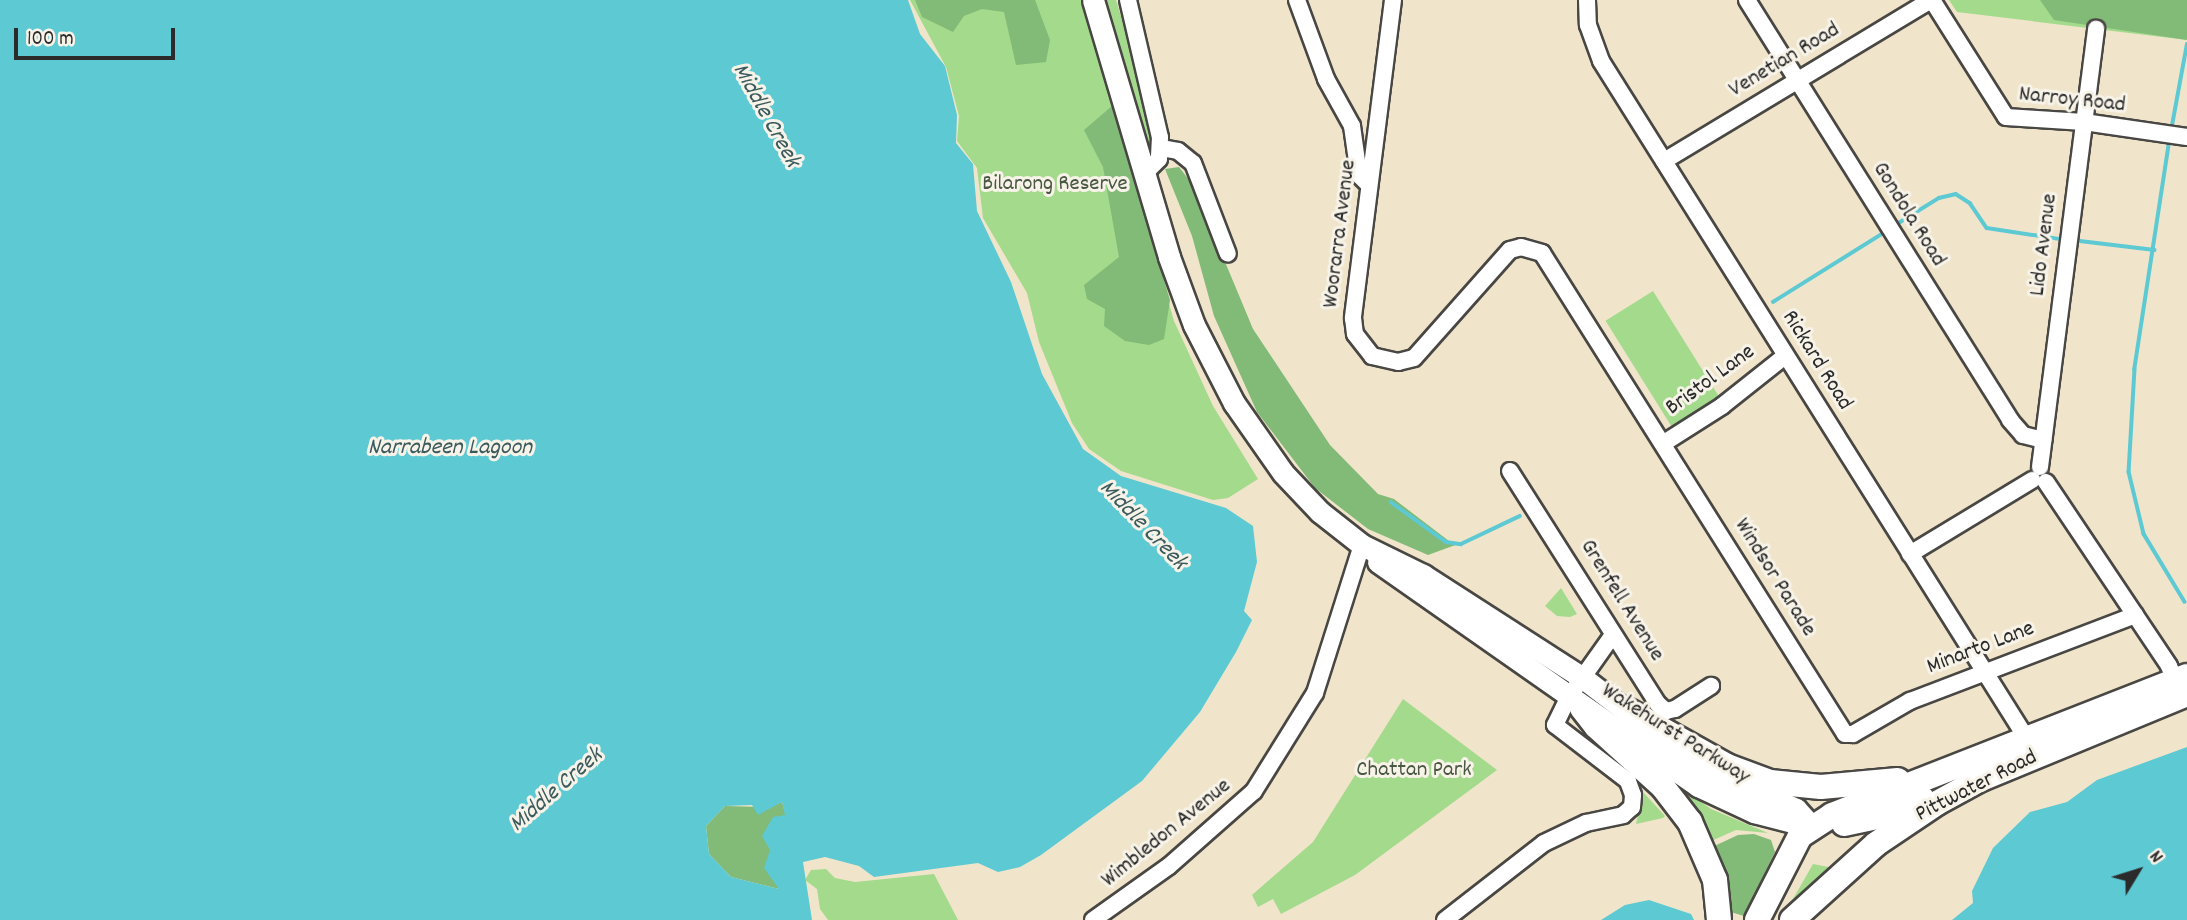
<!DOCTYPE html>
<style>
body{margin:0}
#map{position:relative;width:2187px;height:920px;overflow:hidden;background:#f0e5cb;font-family:Dekko,sans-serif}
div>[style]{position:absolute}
.green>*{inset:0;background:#a3da8b;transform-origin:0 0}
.forest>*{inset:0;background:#82ba77}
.water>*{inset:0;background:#5cc9d3}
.stream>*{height:3.5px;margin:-1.75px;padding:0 1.75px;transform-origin:1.75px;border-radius:1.75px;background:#5cc9d3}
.roads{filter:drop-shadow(2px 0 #494743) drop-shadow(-2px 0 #494743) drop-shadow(0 2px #494743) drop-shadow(0 -2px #494743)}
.minor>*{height:16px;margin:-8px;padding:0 8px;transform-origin:8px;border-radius:8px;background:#fff}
.major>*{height:21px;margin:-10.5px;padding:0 10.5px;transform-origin:10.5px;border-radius:10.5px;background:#fff}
.highway>*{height:24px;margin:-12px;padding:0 12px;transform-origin:12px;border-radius:12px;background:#fff}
span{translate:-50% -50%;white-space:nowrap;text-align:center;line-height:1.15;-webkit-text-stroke:6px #f7f3e8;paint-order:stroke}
.street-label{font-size:23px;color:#2b2b2b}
.park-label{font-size:23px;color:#495743}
.water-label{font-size:24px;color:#3a5a5d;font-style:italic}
.north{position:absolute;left:2103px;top:836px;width:70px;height:70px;-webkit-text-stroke:5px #f7f3e8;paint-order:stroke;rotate:52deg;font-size:19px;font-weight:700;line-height:28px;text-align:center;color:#2b2b2b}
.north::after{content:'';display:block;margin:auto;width:24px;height:32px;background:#2b2b2b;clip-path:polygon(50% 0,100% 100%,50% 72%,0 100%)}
.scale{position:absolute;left:14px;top:28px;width:161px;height:32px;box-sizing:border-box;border:4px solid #2b2b2b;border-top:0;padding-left:9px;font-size:21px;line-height:24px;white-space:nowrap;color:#2b2b2b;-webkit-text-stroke:5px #f7f3e8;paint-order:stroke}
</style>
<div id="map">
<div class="green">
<i style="clip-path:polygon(910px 0,1081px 0,1174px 321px,1213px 406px,1258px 479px,1228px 498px,1213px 500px,1121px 471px,1089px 449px,1072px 423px,1039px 342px,1027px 293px,983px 218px,977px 168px,957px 141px,959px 116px,946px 67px)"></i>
<i style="clip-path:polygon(1102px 0,1116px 0,1135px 62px,1154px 156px,1150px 159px)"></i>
<i style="clip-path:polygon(1949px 0,2187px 0,2187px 40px,1957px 12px)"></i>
<i style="left:1653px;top:291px;width:130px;height:56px;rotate:58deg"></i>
<i style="clip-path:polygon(1561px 588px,1577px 614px,1570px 617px,1557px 616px,1545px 606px)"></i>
<i style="clip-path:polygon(1403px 699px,1497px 770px,1355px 875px,1281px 914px,1273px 899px,1258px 907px,1252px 895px,1313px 842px)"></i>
<i style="clip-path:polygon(1654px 769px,1711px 809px,1768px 833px,1736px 830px,1709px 842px)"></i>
<i style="clip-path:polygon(1643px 792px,1665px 816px,1663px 818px,1636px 824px)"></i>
<i style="clip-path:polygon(1813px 864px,1834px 868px,1781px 920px)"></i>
<i style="clip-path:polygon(826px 869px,835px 878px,855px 882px,934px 874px,958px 920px,828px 920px,820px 909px,817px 889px,805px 880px,811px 870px)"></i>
</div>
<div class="forest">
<i style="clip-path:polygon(915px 0,1035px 0,1050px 40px,1046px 62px,1016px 65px,1004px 12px,982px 9px,964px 16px,953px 32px,922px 17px)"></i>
<i style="clip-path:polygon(2040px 0,2187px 0,2187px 40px,2054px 20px)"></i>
<i style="clip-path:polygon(1112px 106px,1170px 300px,1164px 339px,1149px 345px,1125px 341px,1104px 326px,1105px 309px,1087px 299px,1084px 285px,1119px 257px,1103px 167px,1084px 130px)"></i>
<i style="clip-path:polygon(1179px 167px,1193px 185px,1253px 329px,1330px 445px,1378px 494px,1394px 499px,1449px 541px,1461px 543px,1428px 555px,1368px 529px,1315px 488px,1257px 412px,1214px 316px,1192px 236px,1165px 169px)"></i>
<i style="clip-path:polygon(782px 802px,786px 816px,770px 850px,779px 889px,731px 877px,709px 854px,706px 826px,725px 806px,769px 807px)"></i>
<i style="clip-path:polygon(1754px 834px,1771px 840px,1775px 852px,1744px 916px,1724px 910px,1710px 848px,1738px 835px)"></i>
</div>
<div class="water">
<i style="clip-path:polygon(evenodd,0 0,908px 0,920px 34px,945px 66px,957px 115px,956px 143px,973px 164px,977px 211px,1011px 282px,1042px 374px,1083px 449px,1121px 476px,1226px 508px,1253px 526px,1257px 562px,1244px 611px,1252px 620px,1236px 652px,1200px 712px,1142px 781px,1041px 855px,1020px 867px,998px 872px,978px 863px,874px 877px,859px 866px,825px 857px,803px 862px,812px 920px,0 920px,0 0,782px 802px,785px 815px,773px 817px,762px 836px,770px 850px,764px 868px,779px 889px,731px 877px,709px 854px,706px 826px,725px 806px,752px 805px,758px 815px,782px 802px)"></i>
<i style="clip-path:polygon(2187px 747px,2187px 920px,1952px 920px,1973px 903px,1972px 891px,1993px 848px,2030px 812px,2067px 802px,2097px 780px)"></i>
<i style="clip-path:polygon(1649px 900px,1691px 914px,1694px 920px,1601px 920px,1625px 905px)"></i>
</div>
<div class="stream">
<i style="left:2171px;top:131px;width:88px;rotate:-79.6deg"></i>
<i style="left:2170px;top:139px;width:233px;rotate:98.7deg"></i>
<i style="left:2135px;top:369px;width:103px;rotate:93.3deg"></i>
<i style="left:2129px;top:472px;width:64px;rotate:76.4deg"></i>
<i style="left:2144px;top:534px;width:79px;rotate:58.9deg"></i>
<i style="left:1897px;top:224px;width:49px;rotate:-31.8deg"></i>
<i style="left:1939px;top:198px;width:17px;rotate:-13deg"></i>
<i style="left:1956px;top:194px;width:17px;rotate:33deg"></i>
<i style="left:1970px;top:203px;width:30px;rotate:56deg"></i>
<i style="left:1987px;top:228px;width:74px;rotate:8.6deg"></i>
<i style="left:2080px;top:241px;width:75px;rotate:6.9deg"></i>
<i style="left:1773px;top:302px;width:128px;rotate:-32deg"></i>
<i style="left:1391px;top:502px;width:68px;rotate:36deg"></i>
<i style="left:1446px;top:542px;width:15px;rotate:8deg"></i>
<i style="left:1461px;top:544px;width:65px;rotate:-25.4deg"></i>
</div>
<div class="roads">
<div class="minor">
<i style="left:1128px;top:0;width:141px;rotate:76.9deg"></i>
<i style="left:1160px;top:137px;width:22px;rotate:93deg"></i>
<i style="left:1159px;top:159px;width:20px;rotate:135deg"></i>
<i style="left:1297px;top:0;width:84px;rotate:69.8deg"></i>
<i style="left:1326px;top:79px;width:54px;rotate:61deg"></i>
<i style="left:1352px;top:126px;width:49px;rotate:81.9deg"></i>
<i style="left:1359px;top:175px;width:14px;rotate:45deg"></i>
<i style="left:1393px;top:0;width:321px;rotate:97.2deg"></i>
<i style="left:1353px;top:318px;width:16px;rotate:83deg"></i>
<i style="left:1355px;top:334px;width:28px;rotate:52deg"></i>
<i style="left:1372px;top:356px;width:27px;rotate:13deg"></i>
<i style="left:1398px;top:362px;width:16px;rotate:-14deg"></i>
<i style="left:1414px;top:358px;width:144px;rotate:-48.4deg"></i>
<i style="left:1510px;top:250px;width:11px;rotate:-15deg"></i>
<i style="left:1521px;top:247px;width:22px;rotate:16deg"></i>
<i style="left:1542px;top:253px;width:568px;rotate:57.79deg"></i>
<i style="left:1845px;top:734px;width:8px"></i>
<i style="left:1853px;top:734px;width:66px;rotate:-30.1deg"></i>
<i style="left:1910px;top:701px;width:241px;rotate:-20.9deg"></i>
<i style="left:1587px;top:0;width:25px;rotate:88deg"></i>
<i style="left:1588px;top:25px;width:38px;rotate:70deg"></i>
<i style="left:1601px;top:61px;width:801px;rotate:57.86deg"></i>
<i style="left:1747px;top:0;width:496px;rotate:57.9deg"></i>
<i style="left:2010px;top:420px;width:20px;rotate:49deg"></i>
<i style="left:2023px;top:435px;width:21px;rotate:14deg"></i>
<i style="left:1932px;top:0;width:138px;rotate:57.7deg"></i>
<i style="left:2006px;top:117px;width:78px;rotate:3.7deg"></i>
<i style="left:2084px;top:122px;width:104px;rotate:8.3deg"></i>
<i style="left:1161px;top:148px;width:17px;rotate:10deg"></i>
<i style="left:1178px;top:151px;width:19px;rotate:39deg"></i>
<i style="left:1193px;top:163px;width:97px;rotate:69deg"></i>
<i style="left:1664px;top:161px;width:312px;rotate:-31.1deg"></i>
<i style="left:1664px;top:443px;width:69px;rotate:-32.5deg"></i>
<i style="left:1722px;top:406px;width:80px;rotate:-38.4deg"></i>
<i style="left:2040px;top:467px;width:442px;rotate:-82.7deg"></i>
<i style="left:1510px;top:471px;width:276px;rotate:57.6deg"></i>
<i style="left:1658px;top:704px;width:11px;rotate:41deg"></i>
<i style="left:1666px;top:711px;width:9px;rotate:-13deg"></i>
<i style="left:1675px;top:709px;width:43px;rotate:-32.6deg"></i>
<i style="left:2046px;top:482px;width:221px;rotate:56.2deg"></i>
<i style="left:2169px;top:666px;width:24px;rotate:68deg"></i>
<i style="left:1910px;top:554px;width:143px;rotate:-31.2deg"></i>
<i style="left:1093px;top:920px;width:93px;rotate:-35.4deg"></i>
<i style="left:1169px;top:866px;width:113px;rotate:-41.4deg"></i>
<i style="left:1254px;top:791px;width:115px;rotate:-58.1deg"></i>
<i style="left:1315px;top:693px;width:155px;rotate:-72.4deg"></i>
<i style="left:1445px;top:920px;width:125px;rotate:-37.9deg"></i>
<i style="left:1544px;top:843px;width:47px;rotate:-25.5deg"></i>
<i style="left:1586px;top:823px;width:38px;rotate:-12deg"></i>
<i style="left:1623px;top:815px;width:12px;rotate:-42deg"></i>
<i style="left:1632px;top:807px;width:12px;rotate:-85deg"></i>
<i style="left:1633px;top:795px;width:15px;rotate:-110deg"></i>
<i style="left:1628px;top:781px;width:92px;rotate:-142.5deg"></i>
<i style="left:1555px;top:725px;width:30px;rotate:-64deg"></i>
<i style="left:1568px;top:698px;width:76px;rotate:-54.6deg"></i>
</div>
<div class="major">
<i style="left:1093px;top:0;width:268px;rotate:73.5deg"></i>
<i style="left:1169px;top:257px;width:72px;rotate:69.8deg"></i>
<i style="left:1194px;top:325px;width:88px;rotate:62.9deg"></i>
<i style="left:1234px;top:403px;width:85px;rotate:55deg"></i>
<i style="left:1283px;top:473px;width:54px;rotate:46.5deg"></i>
<i style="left:1320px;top:512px;width:53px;rotate:38.2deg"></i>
<i style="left:1362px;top:545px;width:68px;rotate:26.2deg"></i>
<i style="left:1423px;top:575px;width:190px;rotate:32.8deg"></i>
<i style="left:1583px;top:678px;width:141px;rotate:37.5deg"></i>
<i style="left:1695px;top:764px;width:111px;rotate:24deg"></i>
<i style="left:1796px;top:809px;width:24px;rotate:48deg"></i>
<i style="left:1378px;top:562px;width:391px;rotate:35deg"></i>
<i style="left:1698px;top:786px;width:62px;rotate:24.9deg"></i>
<i style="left:1754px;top:812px;width:60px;rotate:14.5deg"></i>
</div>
<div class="highway">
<i style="left:1582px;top:708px;width:23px;rotate:52deg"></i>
<i style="left:1596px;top:726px;width:91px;rotate:42.3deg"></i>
<i style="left:1663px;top:787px;width:44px;rotate:52.4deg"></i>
<i style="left:1690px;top:822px;width:63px;rotate:66.7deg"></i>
<i style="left:1715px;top:880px;width:40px;rotate:84.3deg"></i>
<i style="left:1629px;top:711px;width:112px;rotate:29.3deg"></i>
<i style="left:1727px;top:766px;width:46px;rotate:20.4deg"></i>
<i style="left:1770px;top:782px;width:51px;rotate:5.6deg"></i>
<i style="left:1821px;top:787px;width:77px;rotate:-5.2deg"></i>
<i style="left:1844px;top:824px;width:35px;rotate:-12deg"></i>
<i style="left:1878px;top:817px;width:48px;rotate:-22.2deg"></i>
<i style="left:1757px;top:920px;width:94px;rotate:-62.9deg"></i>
<i style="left:1800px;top:836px;width:38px;rotate:-33deg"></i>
<i style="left:1832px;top:815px;width:381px;rotate:-21.4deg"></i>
<i style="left:1792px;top:920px;width:113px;rotate:-42.1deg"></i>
<i style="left:1876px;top:844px;width:73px;rotate:-33.9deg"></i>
<i style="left:1937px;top:803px;width:50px;rotate:-28.6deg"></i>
<i style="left:1981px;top:779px;width:223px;rotate:-22.4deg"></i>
</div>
</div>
<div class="street-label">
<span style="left:1785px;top:61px;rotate:-31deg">Venetian Road</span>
<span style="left:2072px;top:101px;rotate:6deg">Narroy Road</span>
<span style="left:1908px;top:215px;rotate:58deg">Gondola Road</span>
<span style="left:1341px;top:234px;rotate:-83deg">Woorarra Avenue</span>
<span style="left:2045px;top:245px;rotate:-83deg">Lido Avenue</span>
<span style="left:1816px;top:361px;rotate:58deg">Rickard Road</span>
<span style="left:1711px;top:381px;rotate:-36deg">Bristol Lane</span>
<span style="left:1774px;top:578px;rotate:58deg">Windsor Parade</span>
<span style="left:1621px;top:601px;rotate:58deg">Grenfell Avenue</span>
<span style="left:1981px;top:649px;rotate:-21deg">Minarto Lane</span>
<span style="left:1675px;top:735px;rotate:32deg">Wakehurst Parkway</span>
<span style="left:1977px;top:787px;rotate:-27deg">Pittwater Road</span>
<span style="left:1167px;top:834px;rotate:-39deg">Wimbledon Avenue</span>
</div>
<div class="park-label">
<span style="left:1055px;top:185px">Bilarong Reserve</span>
<span style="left:1414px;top:771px">Chattan Park</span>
</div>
<div class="water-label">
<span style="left:765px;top:116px;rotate:61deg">Middle Creek</span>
<span style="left:450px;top:449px">Narrabeen Lagoon</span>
<span style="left:1142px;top:526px;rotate:46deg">Middle Creek</span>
<span style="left:557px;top:791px;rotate:-41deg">Middle Creek</span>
</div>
<div class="north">N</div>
<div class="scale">100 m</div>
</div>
